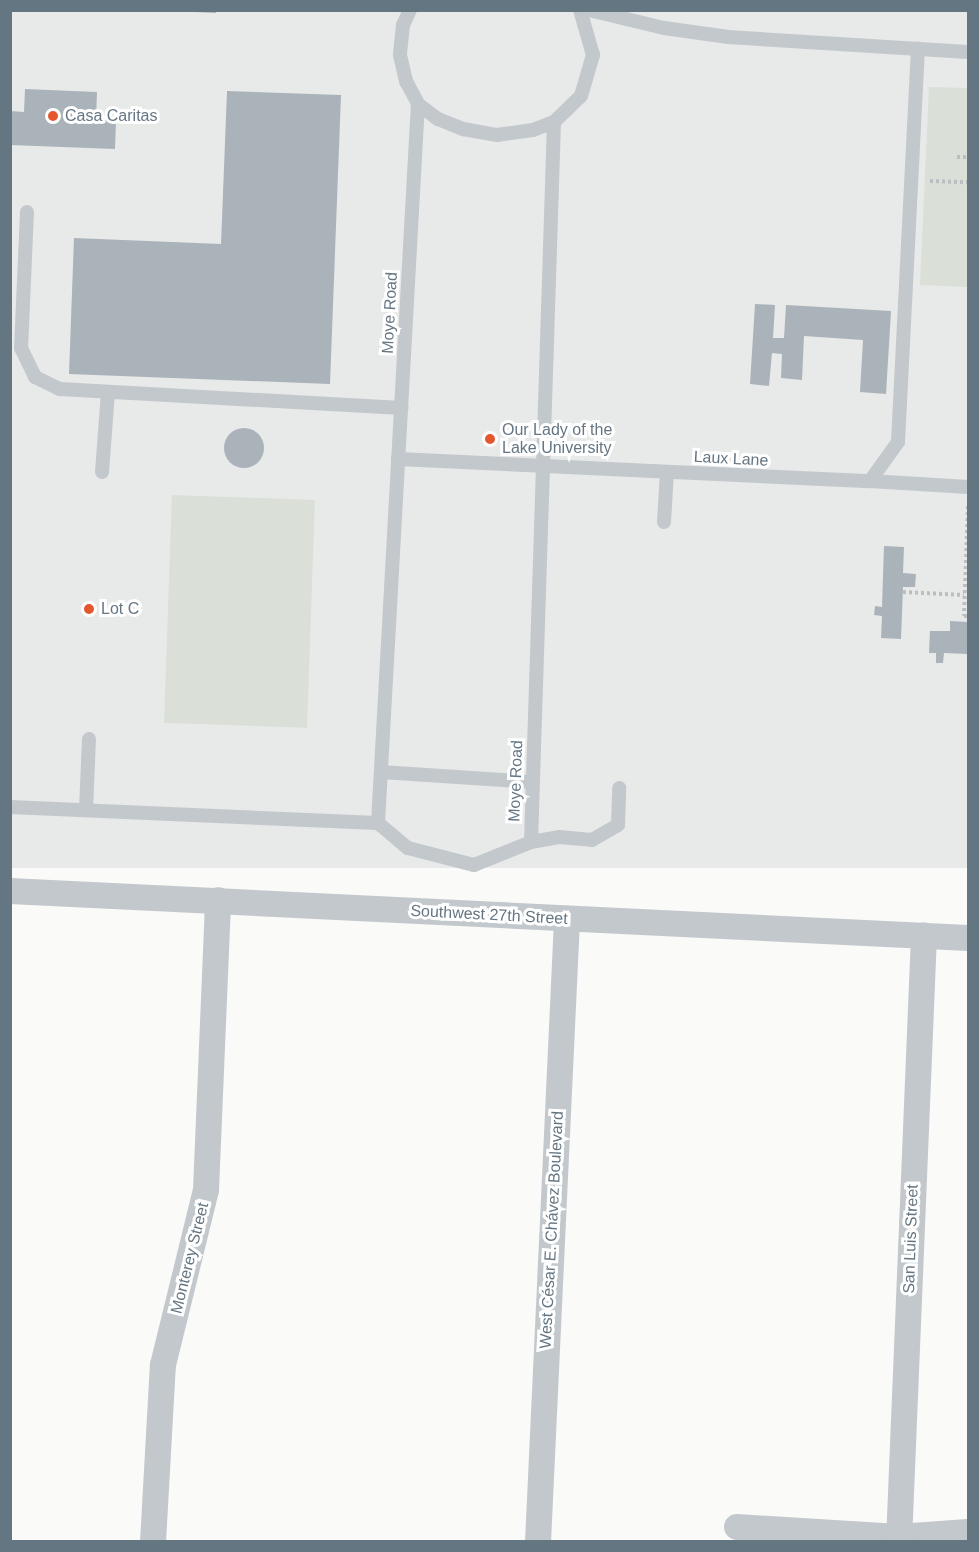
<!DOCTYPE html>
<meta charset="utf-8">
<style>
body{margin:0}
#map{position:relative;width:979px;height:1552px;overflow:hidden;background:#fafaf8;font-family:Helvetica,sans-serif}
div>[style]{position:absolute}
.built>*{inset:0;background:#e8e9e9;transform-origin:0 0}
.green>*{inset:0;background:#dadfd7;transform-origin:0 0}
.building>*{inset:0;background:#aab3b9}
.round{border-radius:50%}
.path>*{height:4px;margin-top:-2px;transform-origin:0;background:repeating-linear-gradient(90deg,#bbbfc2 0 3px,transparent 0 6px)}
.lane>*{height:14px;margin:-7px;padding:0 7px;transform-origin:7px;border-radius:7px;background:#c3c8cc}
.street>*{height:26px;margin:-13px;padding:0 13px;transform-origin:13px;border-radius:13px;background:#c3c8cc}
.dots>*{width:16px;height:16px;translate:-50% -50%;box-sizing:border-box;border:3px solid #fff;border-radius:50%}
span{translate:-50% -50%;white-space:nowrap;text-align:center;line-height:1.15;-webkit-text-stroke:6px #fff;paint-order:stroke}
.poi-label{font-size:16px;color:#657683}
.left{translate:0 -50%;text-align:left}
.street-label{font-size:16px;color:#657683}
.frame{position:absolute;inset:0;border:12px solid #657683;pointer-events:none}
</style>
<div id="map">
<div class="built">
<i style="left:11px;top:11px;width:957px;height:857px"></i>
</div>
<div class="green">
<i style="clip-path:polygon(929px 87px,968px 88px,968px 287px,920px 285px)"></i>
<i style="left:172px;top:495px;width:143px;height:228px;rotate:2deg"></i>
</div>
<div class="building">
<i style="clip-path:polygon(194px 10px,216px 10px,216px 13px,194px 12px)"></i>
<i style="clip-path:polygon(25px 89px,97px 92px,96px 120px,116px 120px,115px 149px,10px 145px,10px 111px,24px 112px)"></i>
<i style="clip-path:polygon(227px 91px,341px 95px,330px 384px,69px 374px,74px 238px,221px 244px)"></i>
<i style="clip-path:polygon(755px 304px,775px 305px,773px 338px,784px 338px,786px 305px,891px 311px,886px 394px,860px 392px,863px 340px,804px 336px,802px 380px,781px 378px,782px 354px,772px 353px,769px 386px,750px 384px)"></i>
<i class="round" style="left:224px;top:428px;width:40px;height:40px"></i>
<i style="clip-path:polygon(884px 546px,904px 547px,903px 573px,916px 574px,915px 587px,903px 587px,901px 639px,881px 638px,882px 616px,874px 615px,875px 606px,882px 607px)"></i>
<i style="clip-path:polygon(950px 621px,968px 622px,968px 654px,944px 653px,943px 663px,936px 663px,936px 653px,929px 653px,930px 631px,950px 631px)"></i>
</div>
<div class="path">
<i style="left:957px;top:157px;width:11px"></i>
<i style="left:930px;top:181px;width:38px;rotate:2deg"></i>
<i style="left:968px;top:506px;width:110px;rotate:92.1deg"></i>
<i style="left:964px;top:616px;width:4px"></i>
<i style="left:903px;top:592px;width:61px;rotate:2.8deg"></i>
</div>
<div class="lane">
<i style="left:410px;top:10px;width:17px;rotate:115deg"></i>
<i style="left:403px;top:25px;width:30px;rotate:96deg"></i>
<i style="left:400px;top:55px;width:27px;rotate:77deg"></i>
<i style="left:406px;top:81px;width:26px;rotate:62deg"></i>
<i style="left:418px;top:104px;width:25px;rotate:37deg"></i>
<i style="left:438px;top:119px;width:27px;rotate:22deg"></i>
<i style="left:463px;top:129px;width:35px;rotate:10deg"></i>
<i style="left:497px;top:135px;width:36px;rotate:-8deg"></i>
<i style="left:533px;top:130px;width:22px;rotate:-21deg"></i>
<i style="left:554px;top:122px;width:37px;rotate:-44deg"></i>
<i style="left:581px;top:96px;width:43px;rotate:-73.7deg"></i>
<i style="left:593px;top:55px;width:47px;rotate:-106.1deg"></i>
<i style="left:589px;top:10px;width:77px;rotate:13.5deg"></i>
<i style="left:664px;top:28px;width:65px;rotate:8deg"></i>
<i style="left:728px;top:37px;width:240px;rotate:3.6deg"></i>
<i style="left:27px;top:212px;width:136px;rotate:92.5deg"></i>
<i style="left:21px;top:348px;width:32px;rotate:64deg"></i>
<i style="left:35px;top:377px;width:28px;rotate:26deg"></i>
<i style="left:60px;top:389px;width:342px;rotate:3.2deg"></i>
<i style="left:398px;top:459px;width:473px;rotate:2.7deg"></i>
<i style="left:870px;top:481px;width:48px;rotate:-54.3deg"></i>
<i style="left:898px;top:442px;width:394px;rotate:-87.1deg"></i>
<i style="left:102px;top:472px;width:80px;rotate:-85.7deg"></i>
<i style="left:870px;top:481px;width:98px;rotate:3.5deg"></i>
<i style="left:664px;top:522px;width:50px;rotate:-86.6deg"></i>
<i style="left:381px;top:772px;width:152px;rotate:3.8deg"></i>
<i style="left:10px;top:807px;width:368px;rotate:2.5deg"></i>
<i style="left:86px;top:810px;width:71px;rotate:-87.6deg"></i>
<i style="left:378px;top:823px;width:39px;rotate:40deg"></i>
<i style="left:408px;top:848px;width:68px;rotate:14.4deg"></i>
<i style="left:474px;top:865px;width:61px;rotate:-22deg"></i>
<i style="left:531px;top:842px;width:720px;rotate:-88.17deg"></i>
<i style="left:378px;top:823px;width:720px;rotate:-86.82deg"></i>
<i style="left:531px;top:842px;width:28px;rotate:-10deg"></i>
<i style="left:559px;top:837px;width:33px;rotate:5deg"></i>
<i style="left:592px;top:840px;width:30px;rotate:-30deg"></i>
<i style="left:618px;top:825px;width:37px;rotate:-88deg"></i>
</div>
<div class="street">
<i style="left:10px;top:891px;width:959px;rotate:2.81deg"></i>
<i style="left:737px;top:1527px;width:162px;rotate:3.5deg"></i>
<i style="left:899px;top:1537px;width:69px;rotate:-4.1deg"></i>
<i style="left:153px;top:1542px;width:177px;rotate:-86.8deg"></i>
<i style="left:163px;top:1365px;width:180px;rotate:-76.2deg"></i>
<i style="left:206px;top:1190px;width:290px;rotate:-87.6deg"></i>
<i style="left:538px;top:1542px;width:624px;rotate:-87.33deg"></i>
<i style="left:899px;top:1542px;width:607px;rotate:-87.64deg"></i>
</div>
<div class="dots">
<i style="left:53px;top:116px;background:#e4572e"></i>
<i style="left:490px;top:439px;background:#e4572e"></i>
<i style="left:89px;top:609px;background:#e4572e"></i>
</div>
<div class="poi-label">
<span class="left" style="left:65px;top:116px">Casa Caritas</span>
<span class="left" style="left:502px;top:439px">Our Lady of the<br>Lake University</span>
<span class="left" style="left:101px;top:609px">Lot C</span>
</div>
<div class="street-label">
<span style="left:390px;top:313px;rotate:-87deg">Moye Road</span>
<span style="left:731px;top:459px;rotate:3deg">Laux Lane</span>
<span style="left:516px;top:781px;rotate:-88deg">Moye Road</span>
<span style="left:489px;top:915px;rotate:3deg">Southwest 27th Street</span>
<span style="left:552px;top:1230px;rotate:-87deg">West César E. Chávez Boulevard</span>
<span style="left:911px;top:1239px;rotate:-88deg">San Luis Street</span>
<span style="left:190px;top:1258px;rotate:-76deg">Monterey Street</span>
</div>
<div class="frame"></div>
</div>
